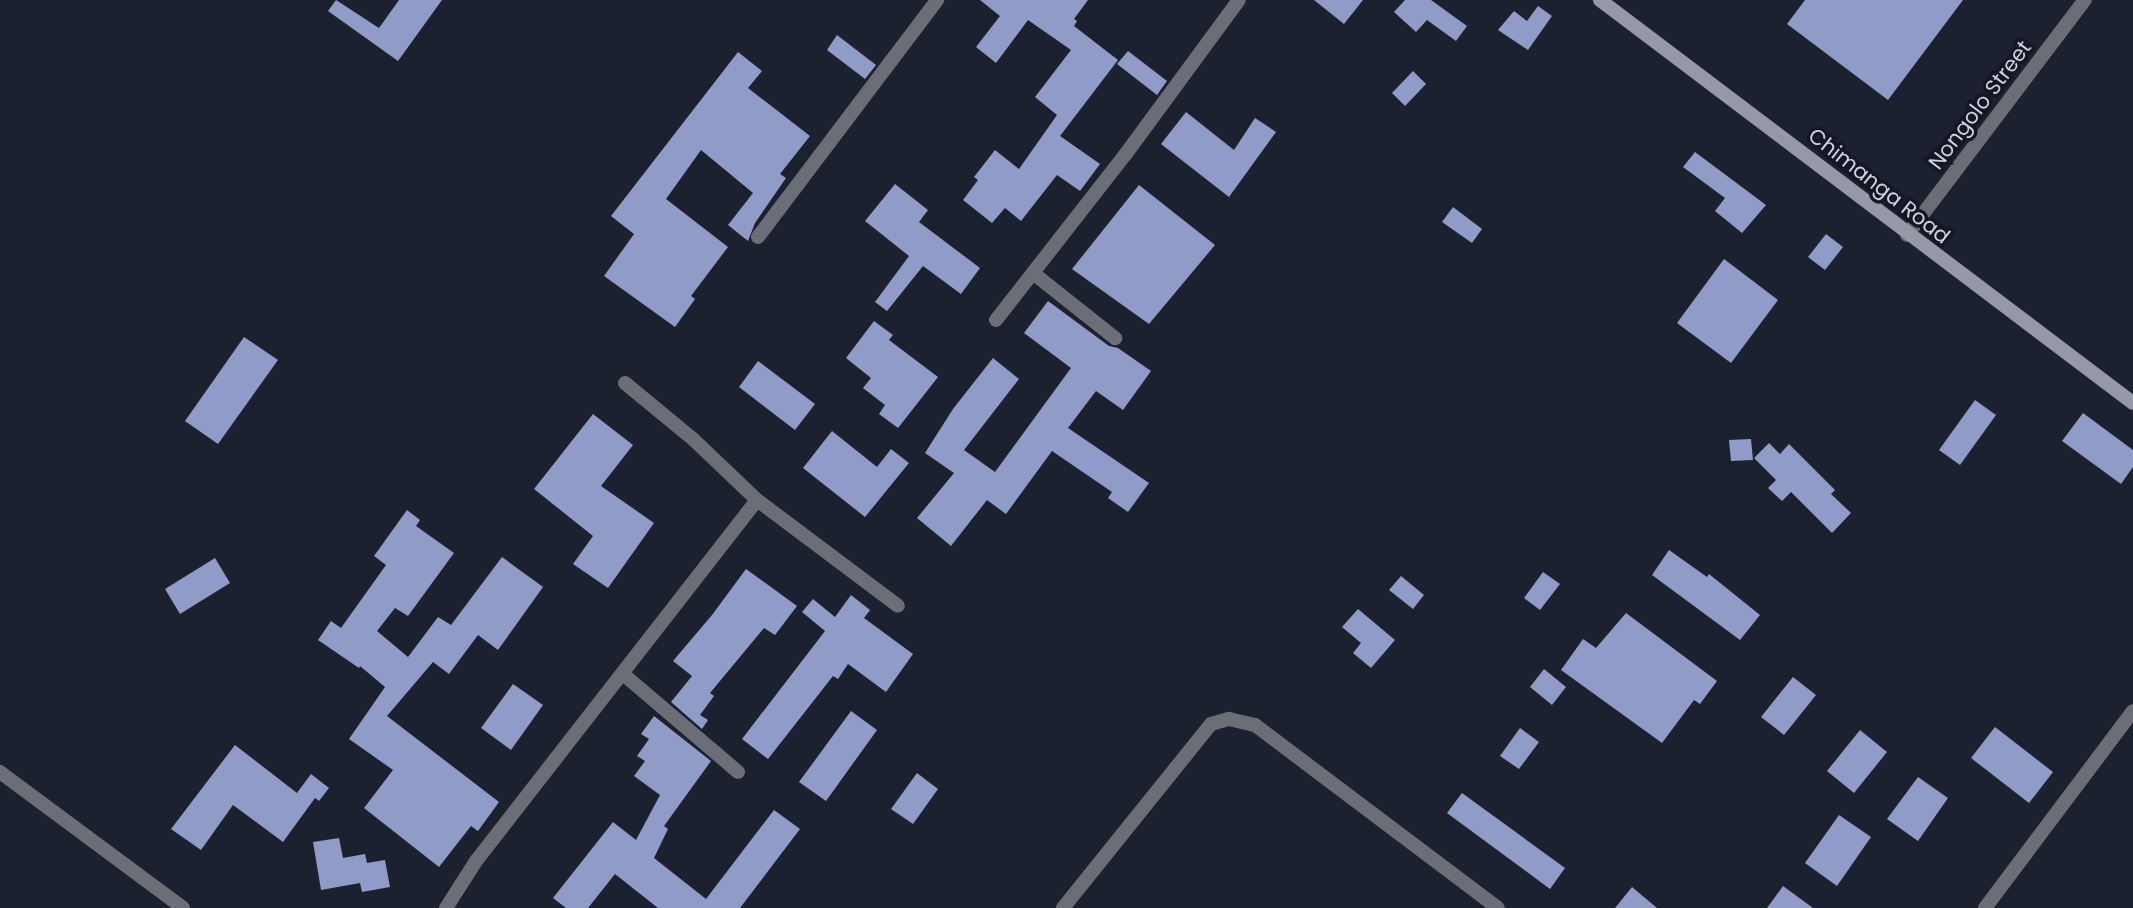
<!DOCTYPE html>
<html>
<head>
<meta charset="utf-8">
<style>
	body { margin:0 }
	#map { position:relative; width:2133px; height:908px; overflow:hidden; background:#1c2130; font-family:Poppins,sans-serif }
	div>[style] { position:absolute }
	.building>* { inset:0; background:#909cc7 }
	.street>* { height:14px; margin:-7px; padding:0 7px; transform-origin:7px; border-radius:7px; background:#6b6e76 }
	.secondary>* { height:14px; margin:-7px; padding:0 7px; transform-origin:7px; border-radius:7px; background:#9599a7 }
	span { translate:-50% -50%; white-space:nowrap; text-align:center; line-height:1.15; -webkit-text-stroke:7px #131726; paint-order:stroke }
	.street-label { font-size:21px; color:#cfd3dd }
</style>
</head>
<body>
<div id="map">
	<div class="building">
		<i style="clip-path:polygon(336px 0,379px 28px,399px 0,442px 0,398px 61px,328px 11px)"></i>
		<i style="clip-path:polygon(980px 0,1088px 0,1074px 19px,1077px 21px,1074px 26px,1118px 60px,1060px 136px,1100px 164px,1080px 191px,1057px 175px,1021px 221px,1005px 208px,992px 223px,963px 200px,978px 180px,974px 177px,995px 150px,1019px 169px,1057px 115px,1035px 97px,1071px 50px,1028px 20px,996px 63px,976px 47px,1000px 16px)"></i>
		<i style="clip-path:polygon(1314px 0,1363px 0,1344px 24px)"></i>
		<i style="clip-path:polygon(1405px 0,1431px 0,1467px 26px,1456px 41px,1427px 20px,1416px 32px,1394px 12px)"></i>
		<i style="clip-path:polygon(1805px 0,1963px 0,1888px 100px,1787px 24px)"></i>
		<i style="clip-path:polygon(1538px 6px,1552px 16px,1528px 50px,1498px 30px,1514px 11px,1527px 21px)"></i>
		<i style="clip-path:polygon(837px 35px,876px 65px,865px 79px,827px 50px)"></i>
		<i style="clip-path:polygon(1128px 51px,1167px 81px,1157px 95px,1117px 64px)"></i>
		<i style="clip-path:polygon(738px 52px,762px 71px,748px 88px,810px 136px,780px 174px,786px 178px,755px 223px,748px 241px,728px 225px,753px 193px,701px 150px,666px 199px,728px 247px,691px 296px,695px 299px,675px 327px,604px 276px,634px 234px,611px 216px)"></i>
		<i style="clip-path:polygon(1413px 71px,1426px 84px,1405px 106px,1392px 93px)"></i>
		<i style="clip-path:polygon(1186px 112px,1234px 150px,1255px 118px,1276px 132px,1229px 197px,1161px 144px)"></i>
		<i style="clip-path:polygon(1695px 152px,1766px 205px,1742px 233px,1715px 211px,1725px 198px,1683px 167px)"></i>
		<i style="clip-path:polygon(895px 184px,928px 210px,919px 222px,980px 268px,961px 294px,923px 266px,887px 311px,875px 302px,909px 256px,865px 221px)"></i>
		<i style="clip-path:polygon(1139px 185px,1215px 245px,1149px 324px,1072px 269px)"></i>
		<i style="clip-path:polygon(1453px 207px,1482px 229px,1472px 243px,1442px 222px)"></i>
		<i style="clip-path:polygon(1826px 234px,1843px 247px,1825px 270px,1808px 257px)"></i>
		<i style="clip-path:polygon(1724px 259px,1778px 300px,1731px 363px,1677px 323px)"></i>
		<i style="clip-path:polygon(1048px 301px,1109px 346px,1118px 348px,1151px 371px,1123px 410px,1096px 391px,1068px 428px,1149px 483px,1128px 512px,1108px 498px,1112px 492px,1052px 451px,1006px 514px,987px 500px,951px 546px,917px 518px,954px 473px,925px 453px,953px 409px,993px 358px,1019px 379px,964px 450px,995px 472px,1071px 368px,1024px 333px)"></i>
		<i style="clip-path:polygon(874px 321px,893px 335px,889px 340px,938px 377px,898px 428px,879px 414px,885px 405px,863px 388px,871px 378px,846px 358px)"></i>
		<i style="clip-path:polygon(244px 337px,278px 360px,218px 444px,185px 421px)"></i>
		<i style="clip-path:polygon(758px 361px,815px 404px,795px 430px,739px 387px)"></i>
		<i style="clip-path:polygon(1975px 400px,1996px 415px,1960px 465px,1939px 450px)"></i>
		<i style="clip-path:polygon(2083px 413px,2133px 450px,2133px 467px,2121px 484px,2062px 441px)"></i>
		<i style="clip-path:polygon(593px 414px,633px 445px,601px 486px,654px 523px,608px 588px,573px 564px,593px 536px,534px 489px)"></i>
		<i style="clip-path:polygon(832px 431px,877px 467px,891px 449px,909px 463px,865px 517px,803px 468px)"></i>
		<i style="clip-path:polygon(1751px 439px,1753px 460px,1731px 461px,1729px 440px)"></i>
		<i style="clip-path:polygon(1769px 443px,1780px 454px,1789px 444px,1835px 490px,1831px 494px,1851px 513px,1832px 533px,1791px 492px,1782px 501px,1768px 488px,1776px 480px,1754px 458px)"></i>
		<i style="clip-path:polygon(407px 510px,420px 520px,416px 526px,454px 553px,408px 616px,395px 608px,377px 631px,408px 657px,438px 617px,451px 625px,502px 557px,543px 587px,498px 650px,478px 635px,449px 674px,433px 662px,387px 716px,499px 802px,478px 831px,471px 826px,439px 867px,364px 808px,393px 770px,349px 739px,385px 687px,360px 666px,359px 668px,318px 640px,331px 621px,341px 628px,386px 565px,374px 556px)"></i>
		<i style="clip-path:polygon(1669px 550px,1707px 577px,1709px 574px,1760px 615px,1740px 640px,1652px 575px)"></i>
		<i style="clip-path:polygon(215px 558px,230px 583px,180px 614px,165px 589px)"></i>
		<i style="clip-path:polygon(746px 569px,797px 606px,775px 635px,764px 628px,710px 693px,714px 696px,700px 715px,708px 720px,702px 729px,671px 702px,692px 676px,673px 661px,712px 615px)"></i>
		<i style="clip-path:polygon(1543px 572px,1560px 584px,1540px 610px,1524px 598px)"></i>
		<i style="clip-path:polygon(1401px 576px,1424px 595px,1413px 609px,1389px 590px)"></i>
		<i style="clip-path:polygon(851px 595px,870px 610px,864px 618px,913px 654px,886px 692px,848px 664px,838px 679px,833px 676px,768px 759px,742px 739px,825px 631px,802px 612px,813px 599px,835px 617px)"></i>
		<i style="clip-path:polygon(1358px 609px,1395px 640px,1371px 668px,1353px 653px,1361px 643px,1342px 627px)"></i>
		<i style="clip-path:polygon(1626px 613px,1717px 681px,1700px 704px,1694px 700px,1662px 743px,1561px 670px,1583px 639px,1596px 648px)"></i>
		<i style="clip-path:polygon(1544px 669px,1566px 687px,1552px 705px,1530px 687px)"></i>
		<i style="clip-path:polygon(1793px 677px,1816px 695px,1784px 735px,1761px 717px)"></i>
		<i style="clip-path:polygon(513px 684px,543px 705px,511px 750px,481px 728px)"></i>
		<i style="clip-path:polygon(851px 711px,877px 730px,826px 801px,799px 782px)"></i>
		<i style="clip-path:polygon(654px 716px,711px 761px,664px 826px,668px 829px,654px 858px,706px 899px,774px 810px,800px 829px,740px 908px,658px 908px,615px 874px,588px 908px,566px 908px,553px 898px,613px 822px,636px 840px,660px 795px,634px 776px,645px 761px,637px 756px,649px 739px,641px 734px)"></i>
		<i style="clip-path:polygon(1995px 727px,2053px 772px,2029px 803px,1971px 758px)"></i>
		<i style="clip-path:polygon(1520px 728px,1539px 742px,1519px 769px,1500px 756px)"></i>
		<i style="clip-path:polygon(1860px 730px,1887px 752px,1854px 793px,1827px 771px)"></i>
		<i style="clip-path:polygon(235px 745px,297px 793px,311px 774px,329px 788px,319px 801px,315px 798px,283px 842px,233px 805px,201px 850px,171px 829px)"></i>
		<i style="clip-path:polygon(917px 773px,938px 789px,913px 824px,891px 809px)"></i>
		<i style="clip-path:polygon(1918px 777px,1948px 798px,1918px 841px,1887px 819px)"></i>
		<i style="clip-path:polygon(1462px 793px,1565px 868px,1550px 889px,1447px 813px)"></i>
		<i style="clip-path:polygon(1839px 815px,1871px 837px,1837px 886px,1805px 863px)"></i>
		<i style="clip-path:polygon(339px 838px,343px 858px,365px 854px,367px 863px,385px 860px,390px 887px,362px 892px,360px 883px,321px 890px,313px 842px)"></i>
		<i style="clip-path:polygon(1783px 886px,1813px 908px,1767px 908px)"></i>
		<i style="clip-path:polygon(1632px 887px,1657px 908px,1615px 908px)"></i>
	</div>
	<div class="street">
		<i style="left:1907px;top:235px;width:295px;rotate:-52.9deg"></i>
		<i style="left:758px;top:237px;width:297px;rotate:-52.9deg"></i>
		<i style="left:1033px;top:273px;width:105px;rotate:38.4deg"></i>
		<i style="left:996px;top:320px;width:209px;rotate:-52deg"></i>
		<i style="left:1125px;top:155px;width:192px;rotate:-53.7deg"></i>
		<i style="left:625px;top:383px;width:89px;rotate:39.6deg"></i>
		<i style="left:694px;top:440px;width:87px;rotate:43.6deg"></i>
		<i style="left:757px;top:500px;width:176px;rotate:36.9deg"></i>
		<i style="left:623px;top:674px;width:151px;rotate:40.4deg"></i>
		<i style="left:0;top:772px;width:228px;rotate:36.6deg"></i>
		<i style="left:446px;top:908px;width:56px;rotate:-57.4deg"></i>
		<i style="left:476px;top:861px;width:457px;rotate:-52.1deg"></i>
		<i style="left:1063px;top:908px;width:236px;rotate:-51.2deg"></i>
		<i style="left:1211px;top:724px;width:19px;rotate:-16deg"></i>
		<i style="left:1229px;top:719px;width:27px;rotate:13deg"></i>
		<i style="left:1255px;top:725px;width:304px;rotate:37deg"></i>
		<i style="left:1985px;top:908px;width:246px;rotate:-53.1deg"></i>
	</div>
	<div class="secondary">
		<i style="left:1600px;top:0;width:668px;rotate:37.09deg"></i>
	</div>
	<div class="street-label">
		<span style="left:1980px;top:105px;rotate:-53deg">Nongolo Street</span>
		<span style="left:1879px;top:186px;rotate:38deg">Chimanga Road</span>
	</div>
</div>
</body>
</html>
